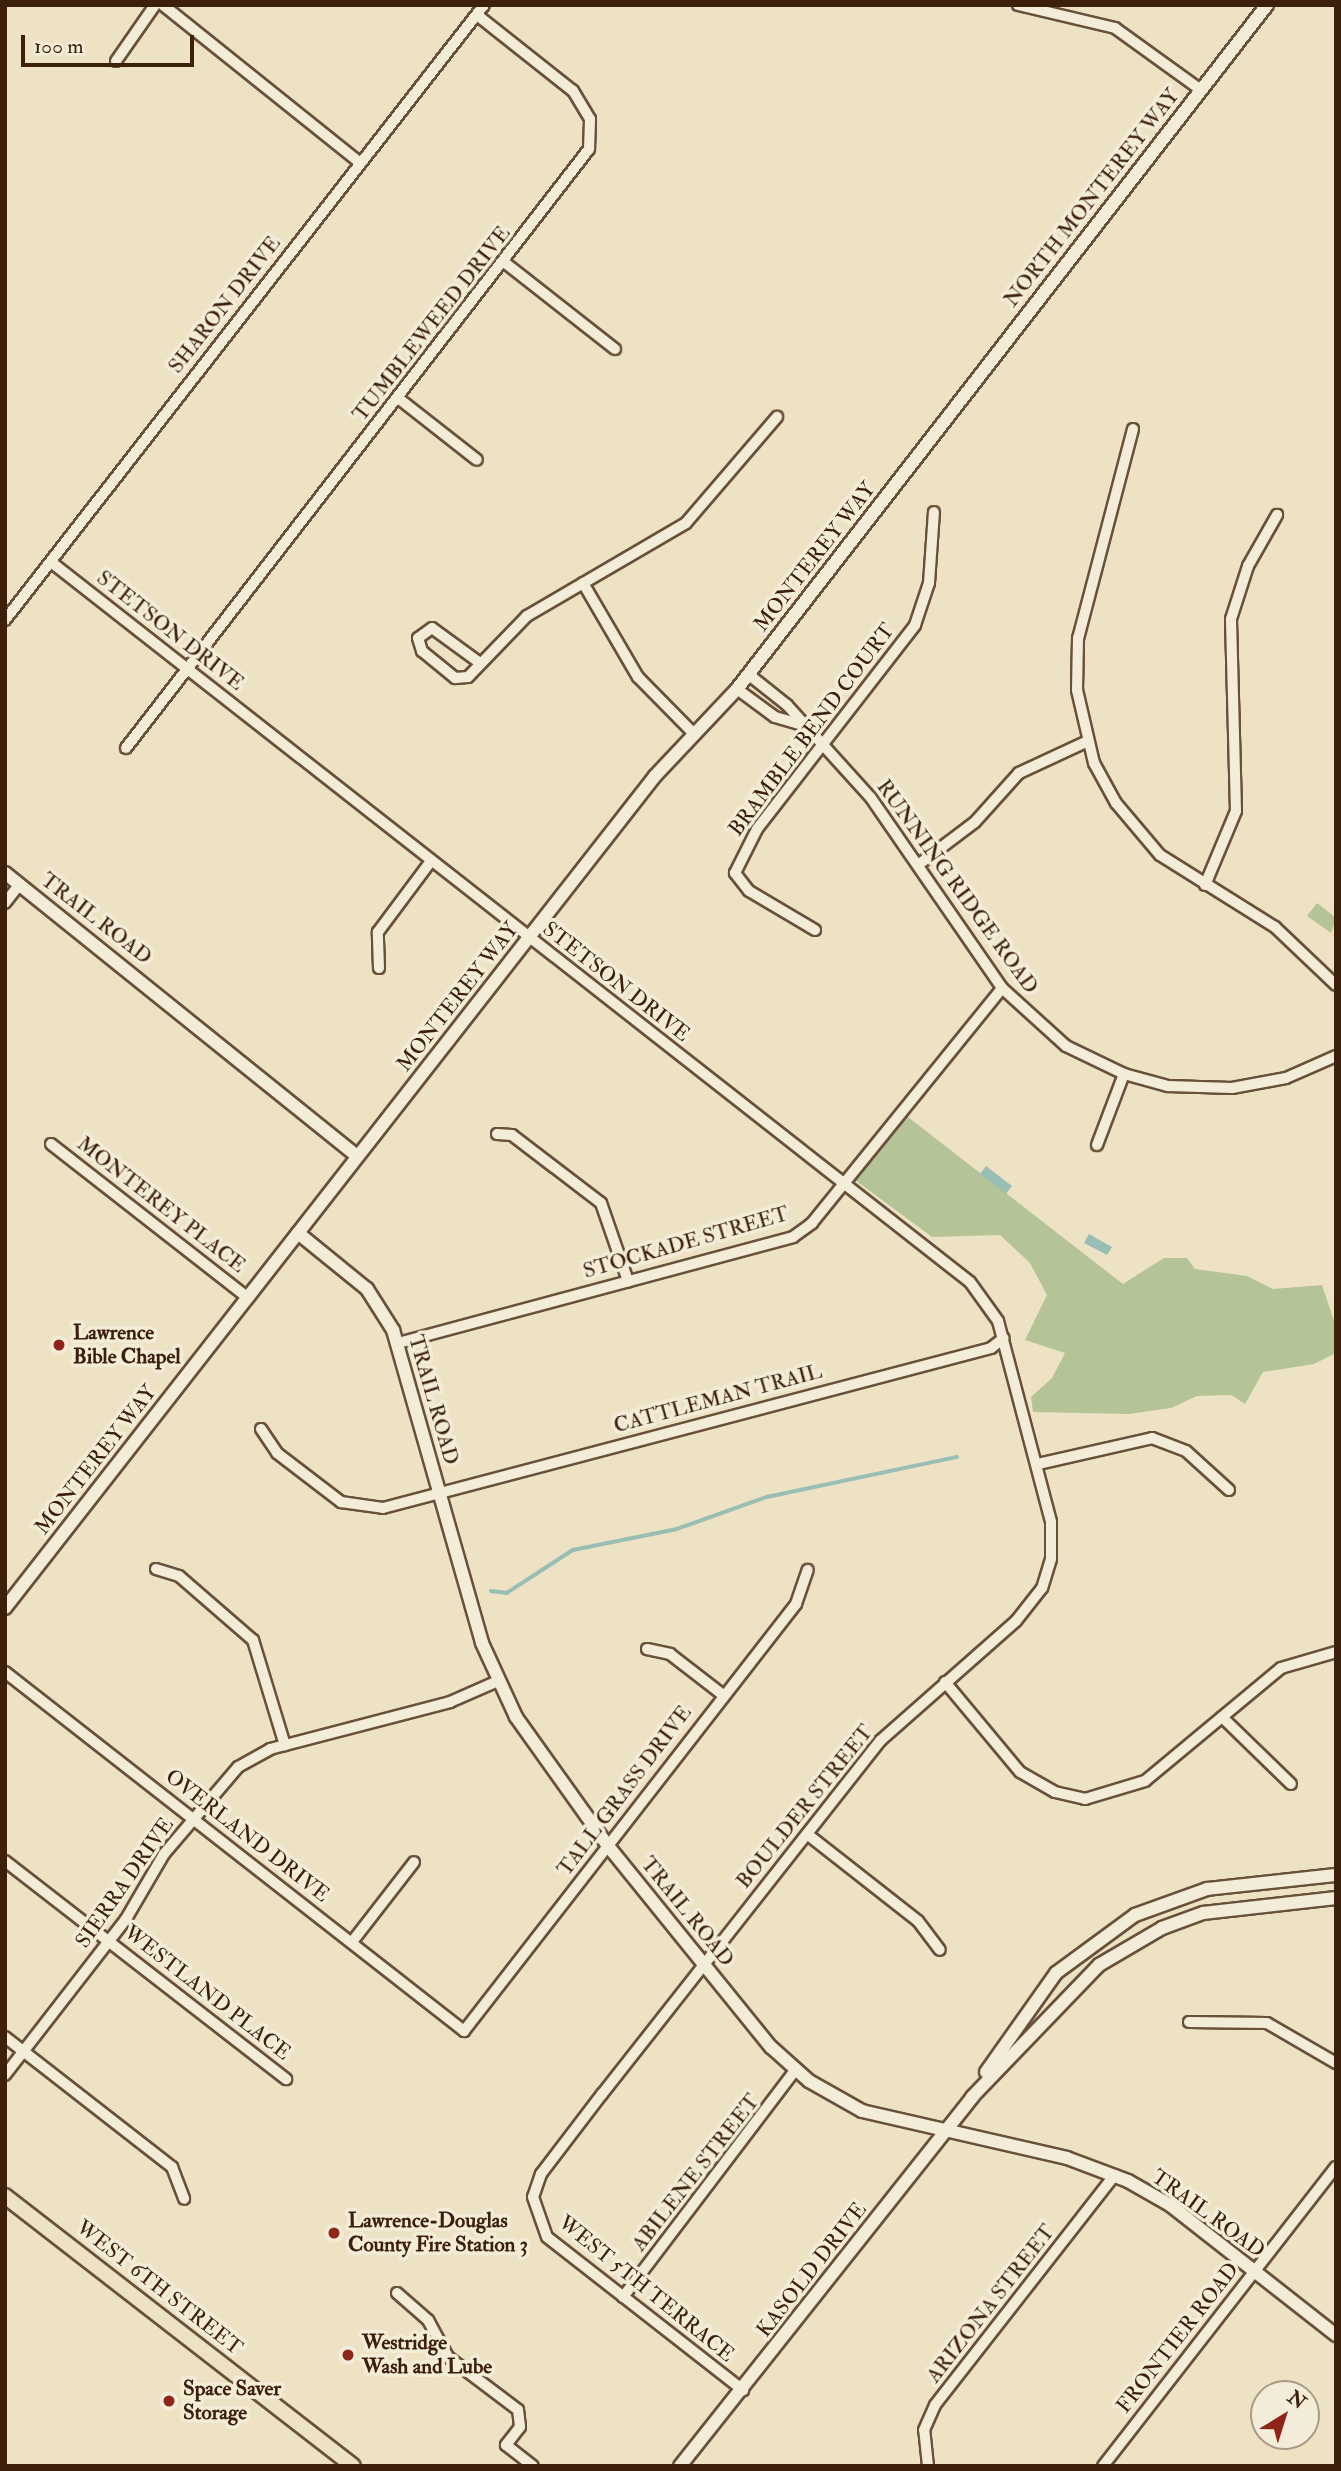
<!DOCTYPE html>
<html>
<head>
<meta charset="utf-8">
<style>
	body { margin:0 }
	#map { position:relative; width:1341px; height:2471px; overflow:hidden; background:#ede2c4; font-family:"IM FELL Double Pica",serif }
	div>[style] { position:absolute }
	.green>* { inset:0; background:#b5c497 }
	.water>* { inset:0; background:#99beb4 }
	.stream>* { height:3.5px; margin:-1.75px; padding:0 1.75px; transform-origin:1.75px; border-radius:1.75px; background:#99beb4 }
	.roads { filter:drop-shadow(2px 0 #695039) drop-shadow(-2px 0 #695039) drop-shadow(0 2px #695039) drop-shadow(0 -2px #695039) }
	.street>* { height:10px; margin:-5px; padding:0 5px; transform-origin:5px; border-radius:5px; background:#f3ecd9 }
	.secondary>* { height:12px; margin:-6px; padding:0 6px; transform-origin:6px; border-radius:6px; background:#f3ecd9 }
	.primary>* { height:14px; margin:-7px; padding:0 7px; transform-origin:7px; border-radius:7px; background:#ede2c4 }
	.dots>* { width:19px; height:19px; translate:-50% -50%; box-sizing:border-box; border:4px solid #f3ecd9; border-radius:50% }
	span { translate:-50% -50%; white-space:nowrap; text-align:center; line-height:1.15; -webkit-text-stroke:7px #f3ecd9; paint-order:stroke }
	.street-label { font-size:21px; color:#3d200b }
	.poi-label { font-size:21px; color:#3d200b; font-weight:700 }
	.left { translate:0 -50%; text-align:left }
	.frame { position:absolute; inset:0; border:7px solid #3d200b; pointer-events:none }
	.north { position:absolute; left:1250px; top:2380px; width:70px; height:70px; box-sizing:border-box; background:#f3ecd9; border:2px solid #aa9a87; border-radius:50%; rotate:38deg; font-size:19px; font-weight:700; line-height:28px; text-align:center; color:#3d200b }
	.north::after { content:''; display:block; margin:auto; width:24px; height:32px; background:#8f2418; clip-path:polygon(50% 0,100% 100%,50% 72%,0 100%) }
	.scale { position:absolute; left:21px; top:35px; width:173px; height:32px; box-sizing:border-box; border:4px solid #3d200b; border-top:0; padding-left:9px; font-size:21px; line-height:24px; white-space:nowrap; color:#3d200b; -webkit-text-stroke:5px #f3ecd9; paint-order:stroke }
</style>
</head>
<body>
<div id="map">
	<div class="green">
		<i style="clip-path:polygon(1317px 903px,1336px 918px,1331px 933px,1307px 916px)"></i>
		<i style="clip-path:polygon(904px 1114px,1123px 1284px,1164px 1258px,1187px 1258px,1195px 1269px,1247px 1276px,1273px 1289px,1322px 1285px,1336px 1327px,1336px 1353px,1314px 1364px,1263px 1372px,1245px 1404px,1231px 1395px,1197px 1396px,1171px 1408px,1129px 1414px,1033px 1412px,1031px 1397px,1052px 1378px,1065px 1353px,1025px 1340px,1047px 1295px,1030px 1263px,1000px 1235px,932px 1237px,855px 1180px)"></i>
	</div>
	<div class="water">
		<i style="clip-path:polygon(986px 1166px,1012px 1186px,1006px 1194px,980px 1174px)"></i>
		<i style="clip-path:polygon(1089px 1234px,1112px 1247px,1107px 1255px,1084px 1243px)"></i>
	</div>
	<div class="stream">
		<i style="left:491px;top:1591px;width:16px;rotate:7deg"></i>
		<i style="left:507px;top:1593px;width:79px;rotate:-33.1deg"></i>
		<i style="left:573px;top:1550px;width:106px;rotate:-11.4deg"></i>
		<i style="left:677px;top:1529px;width:96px;rotate:-19.6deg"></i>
		<i style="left:767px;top:1497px;width:194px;rotate:-11.9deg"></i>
	</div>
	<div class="roads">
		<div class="street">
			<i style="left:163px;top:5px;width:253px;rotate:38.7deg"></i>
			<i style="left:1018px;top:5px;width:100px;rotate:13.3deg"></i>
			<i style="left:1115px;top:28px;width:106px;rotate:35.8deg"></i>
			<i style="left:116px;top:61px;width:68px;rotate:-55.1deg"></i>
			<i style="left:504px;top:262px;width:141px;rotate:38.1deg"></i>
			<i style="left:398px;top:398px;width:100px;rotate:38.1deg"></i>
			<i style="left:1133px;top:429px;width:216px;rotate:104.7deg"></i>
			<i style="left:1078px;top:638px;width:52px;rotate:91.1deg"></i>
			<i style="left:1077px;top:690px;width:75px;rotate:76.9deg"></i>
			<i style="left:1094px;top:763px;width:46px;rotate:61.2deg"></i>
			<i style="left:1116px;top:803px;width:68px;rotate:49.8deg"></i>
			<i style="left:1160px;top:855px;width:136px;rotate:32.1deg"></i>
			<i style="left:1275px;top:927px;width:84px;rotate:43.6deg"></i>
			<i style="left:51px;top:562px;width:1167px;rotate:38.08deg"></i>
			<i style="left:970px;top:1282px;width:48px;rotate:54.3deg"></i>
			<i style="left:998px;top:1321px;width:208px;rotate:75.2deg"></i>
			<i style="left:1051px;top:1522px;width:37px;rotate:90deg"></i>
			<i style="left:1051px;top:1559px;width:30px;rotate:107deg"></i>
			<i style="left:1042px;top:1588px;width:42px;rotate:128.2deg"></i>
			<i style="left:1016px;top:1621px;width:181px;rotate:138.6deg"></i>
			<i style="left:880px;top:1741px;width:449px;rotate:128.2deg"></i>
			<i style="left:602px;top:2094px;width:101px;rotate:127.3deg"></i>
			<i style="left:541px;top:2174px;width:24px;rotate:109deg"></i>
			<i style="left:533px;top:2197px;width:42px;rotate:70.7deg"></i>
			<i style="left:547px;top:2237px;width:249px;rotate:38deg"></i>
			<i style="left:583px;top:583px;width:109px;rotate:59.7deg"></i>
			<i style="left:638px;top:677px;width:80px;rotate:45.5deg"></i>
			<i style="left:5px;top:620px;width:780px;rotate:-52.09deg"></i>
			<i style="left:480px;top:663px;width:59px;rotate:-143.9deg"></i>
			<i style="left:432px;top:628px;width:17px;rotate:144deg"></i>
			<i style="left:418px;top:638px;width:14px;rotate:73deg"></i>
			<i style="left:422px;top:651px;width:43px;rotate:39.3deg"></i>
			<i style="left:455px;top:678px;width:13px;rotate:-4deg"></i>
			<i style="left:468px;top:677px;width:85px;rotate:-46deg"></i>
			<i style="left:527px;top:616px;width:184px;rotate:-30.3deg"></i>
			<i style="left:686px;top:523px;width:140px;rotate:-49.4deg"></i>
			<i style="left:748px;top:674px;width:50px;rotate:38.5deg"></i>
			<i style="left:787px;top:705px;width:125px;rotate:47.9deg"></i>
			<i style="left:871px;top:798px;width:231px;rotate:55.4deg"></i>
			<i style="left:1002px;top:988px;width:86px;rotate:42.2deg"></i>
			<i style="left:1066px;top:1046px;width:64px;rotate:25.8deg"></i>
			<i style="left:1124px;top:1074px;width:46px;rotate:15.3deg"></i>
			<i style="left:1168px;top:1086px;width:64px;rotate:1.8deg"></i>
			<i style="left:1232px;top:1088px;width:55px;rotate:-10.5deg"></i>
			<i style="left:1286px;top:1078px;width:55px;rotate:-23.7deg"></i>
			<i style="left:737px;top:689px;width:47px;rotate:36.4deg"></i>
			<i style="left:775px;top:717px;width:25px;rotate:16deg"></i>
			<i style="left:126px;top:748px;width:757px;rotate:-52.3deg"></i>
			<i style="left:589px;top:149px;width:30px;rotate:-88deg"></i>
			<i style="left:590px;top:119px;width:33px;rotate:-121deg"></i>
			<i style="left:573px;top:91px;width:122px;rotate:-141.6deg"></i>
			<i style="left:918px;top:865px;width:71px;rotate:-37deg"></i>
			<i style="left:975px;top:822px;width:66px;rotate:-48.1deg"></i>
			<i style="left:1019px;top:773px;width:76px;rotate:-24.9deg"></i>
			<i style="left:1205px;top:885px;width:80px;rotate:-67.3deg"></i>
			<i style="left:1236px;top:811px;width:192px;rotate:-91.5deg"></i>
			<i style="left:1231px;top:619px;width:56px;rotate:-72.2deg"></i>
			<i style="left:1248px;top:566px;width:59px;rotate:-60.4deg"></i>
			<i style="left:5px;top:903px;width:23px;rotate:-52deg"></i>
			<i style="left:815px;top:930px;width:77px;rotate:-149.4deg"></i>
			<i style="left:749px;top:891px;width:23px;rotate:-128deg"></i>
			<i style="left:735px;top:873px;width:49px;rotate:-63.4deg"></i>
			<i style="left:757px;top:829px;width:258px;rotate:-52.2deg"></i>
			<i style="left:915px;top:625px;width:44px;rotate:-71.6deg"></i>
			<i style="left:929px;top:583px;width:71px;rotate:-86deg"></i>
			<i style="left:379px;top:968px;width:36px;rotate:-92deg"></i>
			<i style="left:378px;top:932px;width:89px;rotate:-53.3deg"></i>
			<i style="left:497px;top:1134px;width:15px;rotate:4deg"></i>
			<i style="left:512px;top:1135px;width:112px;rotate:37.4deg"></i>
			<i style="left:601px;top:1203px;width:83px;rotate:70.9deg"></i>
			<i style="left:51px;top:1144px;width:249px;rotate:38deg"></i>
			<i style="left:1097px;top:1145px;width:76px;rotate:-69.2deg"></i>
			<i style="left:398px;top:1343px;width:409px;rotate:-15deg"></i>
			<i style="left:793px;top:1237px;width:24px;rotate:-36deg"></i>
			<i style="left:812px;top:1223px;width:302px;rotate:-51deg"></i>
			<i style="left:261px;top:1429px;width:29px;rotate:56deg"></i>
			<i style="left:277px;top:1453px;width:81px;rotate:37.4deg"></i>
			<i style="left:341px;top:1502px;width:42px;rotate:8.1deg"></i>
			<i style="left:383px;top:1508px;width:629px;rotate:-14.74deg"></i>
			<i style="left:991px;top:1348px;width:16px;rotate:-38deg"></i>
			<i style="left:1038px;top:1464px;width:117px;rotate:-12.8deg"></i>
			<i style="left:1152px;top:1438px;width:36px;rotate:21deg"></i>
			<i style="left:1186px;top:1451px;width:58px;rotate:42.2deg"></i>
			<i style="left:156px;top:1569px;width:24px;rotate:17deg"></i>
			<i style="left:179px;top:1576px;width:98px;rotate:40.9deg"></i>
			<i style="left:253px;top:1640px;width:110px;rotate:73.1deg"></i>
			<i style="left:647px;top:1649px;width:24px;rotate:12deg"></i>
			<i style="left:670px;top:1654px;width:67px;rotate:37.7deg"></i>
			<i style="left:5px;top:1672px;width:583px;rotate:38.03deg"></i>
			<i style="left:464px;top:2031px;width:541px;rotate:-52.13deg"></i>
			<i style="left:796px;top:1604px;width:36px;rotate:-71deg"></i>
			<i style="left:945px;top:1682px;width:117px;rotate:50.2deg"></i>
			<i style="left:1020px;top:1772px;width:40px;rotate:29.7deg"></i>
			<i style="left:1055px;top:1792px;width:31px;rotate:13deg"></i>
			<i style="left:1085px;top:1799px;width:63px;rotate:-16.7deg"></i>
			<i style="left:1145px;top:1781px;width:177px;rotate:-39.7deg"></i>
			<i style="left:1281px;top:1668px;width:57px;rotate:-16.2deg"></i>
			<i style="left:1222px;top:1717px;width:96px;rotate:44.2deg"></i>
			<i style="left:807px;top:1834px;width:141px;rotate:38.1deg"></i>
			<i style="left:918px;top:1921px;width:36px;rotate:53deg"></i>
			<i style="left:5px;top:1861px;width:356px;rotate:37.8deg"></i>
			<i style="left:352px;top:1942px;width:101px;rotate:-52.2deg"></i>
			<i style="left:1189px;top:2022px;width:78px;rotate:0.7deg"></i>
			<i style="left:1267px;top:2023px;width:80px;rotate:30.1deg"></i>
			<i style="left:5px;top:2037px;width:212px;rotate:37.9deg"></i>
			<i style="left:172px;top:2167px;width:34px;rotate:69deg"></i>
			<i style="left:5px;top:2075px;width:197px;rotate:-52.2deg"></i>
			<i style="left:126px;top:1919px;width:75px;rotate:-59.7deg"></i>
			<i style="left:164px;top:1854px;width:114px;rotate:-49.6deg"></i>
			<i style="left:238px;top:1767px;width:37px;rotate:-29deg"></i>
			<i style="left:270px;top:1749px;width:186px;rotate:-14.6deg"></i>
			<i style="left:450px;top:1702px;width:52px;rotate:-23.6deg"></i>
			<i style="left:397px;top:2293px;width:41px;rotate:41.1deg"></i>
			<i style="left:428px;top:2320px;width:42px;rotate:61.6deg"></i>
			<i style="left:448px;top:2357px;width:88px;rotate:37.1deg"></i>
			<i style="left:518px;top:2410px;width:17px;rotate:83deg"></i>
			<i style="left:520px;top:2427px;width:23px;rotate:128deg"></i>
			<i style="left:506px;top:2445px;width:34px;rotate:38deg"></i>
			<i style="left:623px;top:2297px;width:285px;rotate:-52.8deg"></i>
			<i style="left:928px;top:2466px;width:36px;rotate:-96deg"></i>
			<i style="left:924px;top:2430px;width:27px;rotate:-66deg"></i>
			<i style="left:935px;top:2405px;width:292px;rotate:-52deg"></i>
			<i style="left:1103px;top:2466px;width:379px;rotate:-52.1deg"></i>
		</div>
		<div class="secondary">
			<i style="left:5px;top:873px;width:452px;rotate:38.8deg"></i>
			<i style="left:298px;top:1233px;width:89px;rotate:39.1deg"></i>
			<i style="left:367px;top:1289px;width:49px;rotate:57.6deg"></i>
			<i style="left:393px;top:1330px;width:325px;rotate:74.1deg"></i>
			<i style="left:482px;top:1643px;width:81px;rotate:65.3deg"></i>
			<i style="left:516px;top:1717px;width:158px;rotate:54.5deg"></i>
			<i style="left:608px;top:1846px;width:259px;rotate:51deg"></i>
			<i style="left:771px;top:2047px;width:51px;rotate:41.8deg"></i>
			<i style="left:809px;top:2081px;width:61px;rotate:29.5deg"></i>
			<i style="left:862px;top:2111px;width:210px;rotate:12.9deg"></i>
			<i style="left:1067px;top:2158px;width:65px;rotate:20.7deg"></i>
			<i style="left:1128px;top:2181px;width:48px;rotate:29.7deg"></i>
			<i style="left:1170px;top:2205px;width:211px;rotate:38.1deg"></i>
			<i style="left:5px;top:1608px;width:1056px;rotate:-52deg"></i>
			<i style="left:655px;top:776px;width:120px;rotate:-46.7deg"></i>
			<i style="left:737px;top:689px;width:865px;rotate:-52.23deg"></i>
			<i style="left:986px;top:2072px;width:121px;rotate:-54.7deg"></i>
			<i style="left:1056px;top:1973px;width:98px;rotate:-36.3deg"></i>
			<i style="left:1135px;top:1915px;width:77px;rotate:-19.9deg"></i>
			<i style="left:1207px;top:1889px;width:130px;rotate:-6.2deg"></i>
			<i style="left:680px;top:2466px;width:471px;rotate:-51.6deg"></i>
			<i style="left:972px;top:2097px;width:183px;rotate:-46.1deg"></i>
			<i style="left:1099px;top:1965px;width:73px;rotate:-30.4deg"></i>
			<i style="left:1162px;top:1928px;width:44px;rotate:-20.1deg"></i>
			<i style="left:1203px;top:1913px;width:134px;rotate:-6.4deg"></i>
		</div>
		<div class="primary">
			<i style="left:5px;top:2196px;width:440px;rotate:37.8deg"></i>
		</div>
	</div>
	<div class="dots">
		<i style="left:59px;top:1345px;background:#8f2418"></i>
		<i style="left:334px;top:2233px;background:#8f2418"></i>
		<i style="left:348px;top:2355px;background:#8f2418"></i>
		<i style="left:169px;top:2401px;background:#8f2418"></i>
	</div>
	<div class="street-label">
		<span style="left:1092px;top:198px;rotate:-52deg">NORTH MONTEREY WAY</span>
		<span style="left:225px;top:305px;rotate:-52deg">SHARON DRIVE</span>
		<span style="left:432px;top:324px;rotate:-52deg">TUMBLEWEED DRIVE</span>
		<span style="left:815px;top:557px;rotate:-52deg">MONTEREY WAY</span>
		<span style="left:170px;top:631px;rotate:38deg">STETSON DRIVE</span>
		<span style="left:812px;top:730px;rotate:-53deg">BRAMBLE BEND COURT</span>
		<span style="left:957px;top:887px;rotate:54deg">RUNNING RIDGE ROAD</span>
		<span style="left:96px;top:919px;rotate:38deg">TRAIL ROAD</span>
		<span style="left:616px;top:982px;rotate:38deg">STETSON DRIVE</span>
		<span style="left:458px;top:997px;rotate:-52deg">MONTEREY WAY</span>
		<span style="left:161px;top:1205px;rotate:38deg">MONTEREY PLACE</span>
		<span style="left:686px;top:1243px;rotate:-16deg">STOCKADE STREET</span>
		<span style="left:718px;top:1399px;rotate:-15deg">CATTLEMAN TRAIL</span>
		<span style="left:433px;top:1400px;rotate:74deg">TRAIL ROAD</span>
		<span style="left:96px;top:1460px;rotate:-52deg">MONTEREY WAY</span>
		<span style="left:625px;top:1791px;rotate:-53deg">TALL GRASS DRIVE</span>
		<span style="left:805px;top:1807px;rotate:-51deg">BOULDER STREET</span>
		<span style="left:247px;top:1836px;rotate:38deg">OVERLAND DRIVE</span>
		<span style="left:125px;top:1883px;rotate:-55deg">SIERRA DRIVE</span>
		<span style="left:687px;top:1912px;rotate:51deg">TRAIL ROAD</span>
		<span style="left:207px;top:1993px;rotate:38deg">WESTLAND PLACE</span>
		<span style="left:696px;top:2173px;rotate:-52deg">ABILENE STREET</span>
		<span style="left:1208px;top:2214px;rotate:36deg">TRAIL ROAD</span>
		<span style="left:812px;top:2270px;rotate:-52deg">KASOLD DRIVE</span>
		<span style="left:159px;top:2288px;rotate:38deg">WEST 6TH STREET</span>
		<span style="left:646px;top:2289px;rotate:39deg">WEST 5TH TERRACE</span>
		<span style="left:991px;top:2304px;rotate:-52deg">ARIZONA STREET</span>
		<span style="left:1178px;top:2338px;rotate:-52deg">FRONTIER ROAD</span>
	</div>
	<div class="poi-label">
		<span class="left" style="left:73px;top:1345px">Lawrence<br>Bible Chapel</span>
		<span class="left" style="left:348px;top:2233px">Lawrence-Douglas<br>County Fire Station 3</span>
		<span class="left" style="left:362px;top:2355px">Westridge<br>Wash and Lube</span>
		<span class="left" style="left:183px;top:2401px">Space Saver<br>Storage</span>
	</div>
	<div class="frame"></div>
	<div class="north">N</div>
	<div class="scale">100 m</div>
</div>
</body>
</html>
